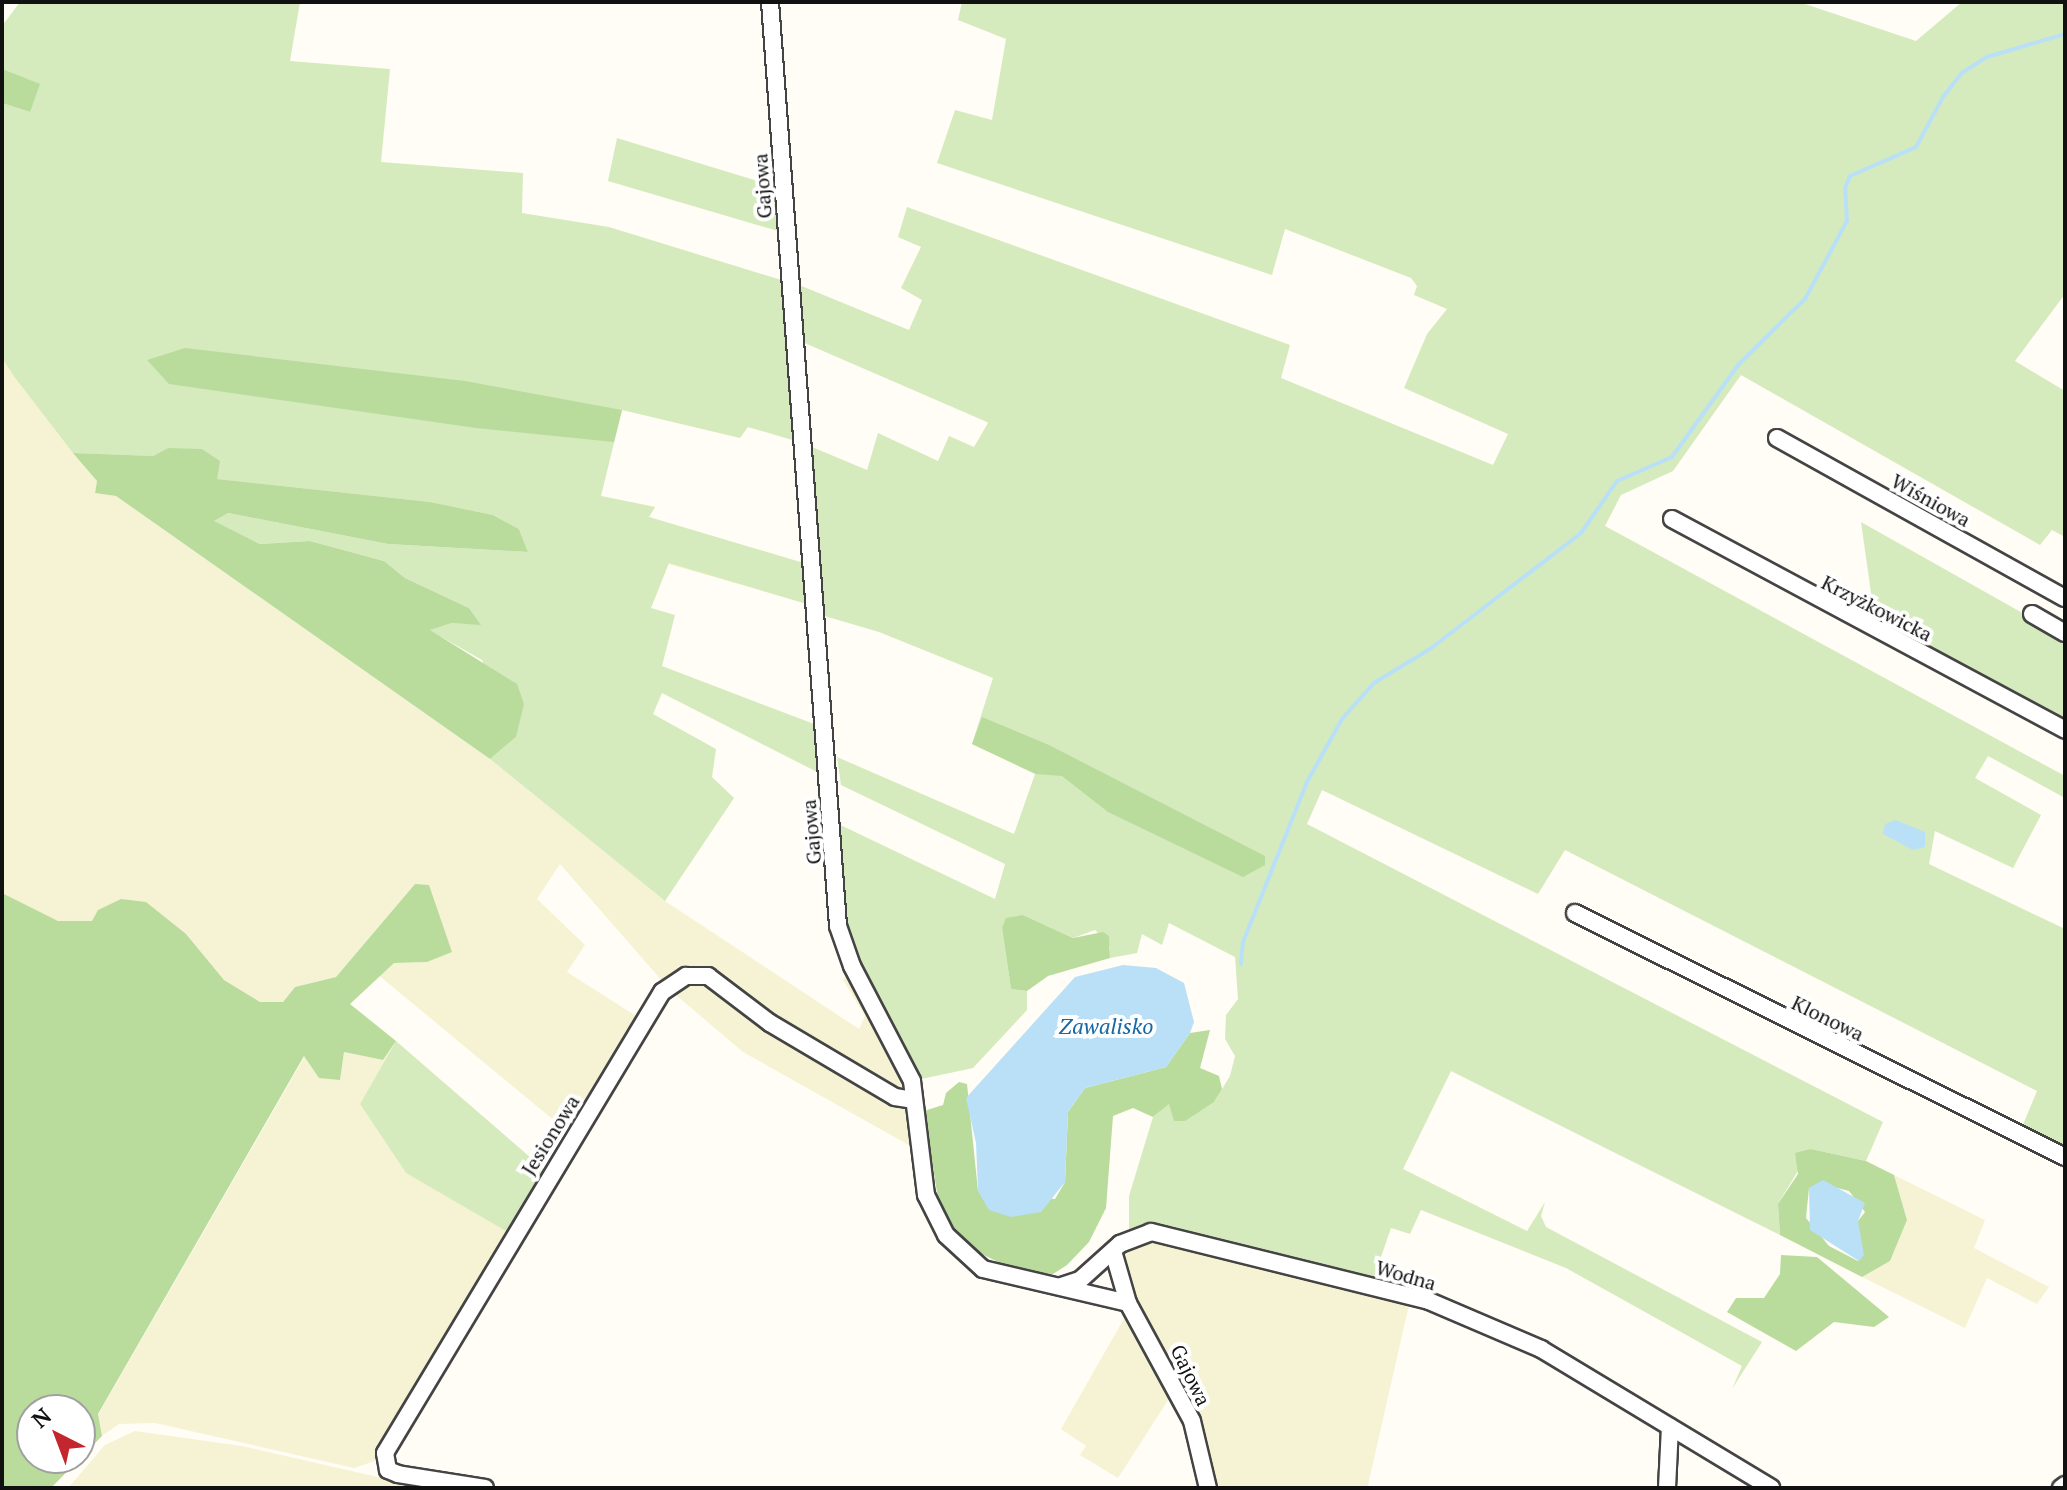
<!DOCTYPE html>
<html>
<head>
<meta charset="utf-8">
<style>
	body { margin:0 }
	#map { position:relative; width:2067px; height:1490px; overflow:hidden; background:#fffdf5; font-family:"PT Serif",serif }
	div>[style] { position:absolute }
	.farmland>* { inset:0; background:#f6f3d4 }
	.green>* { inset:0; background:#d5ebbd }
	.forest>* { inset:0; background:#b9dc9c }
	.water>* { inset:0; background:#b9e0f7 }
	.stream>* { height:4px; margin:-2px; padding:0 2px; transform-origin:2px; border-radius:2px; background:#b9e0f7 }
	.roads { filter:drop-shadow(2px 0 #444) drop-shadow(-2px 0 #444) drop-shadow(0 2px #444) drop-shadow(0 -2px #444) }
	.minor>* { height:16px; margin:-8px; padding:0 8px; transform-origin:8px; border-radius:8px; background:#fff }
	span { translate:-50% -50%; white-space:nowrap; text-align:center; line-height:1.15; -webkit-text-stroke:8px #fff; paint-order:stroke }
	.street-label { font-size:20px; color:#111 }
	.water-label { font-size:22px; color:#1768a6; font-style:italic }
	.frame { position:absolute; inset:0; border:4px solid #111; pointer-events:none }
	.north { position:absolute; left:16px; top:1394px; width:80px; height:80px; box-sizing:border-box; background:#fff; border:2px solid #a0a0a0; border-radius:50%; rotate:318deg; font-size:22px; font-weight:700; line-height:32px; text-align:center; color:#111 }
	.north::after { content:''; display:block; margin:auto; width:28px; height:36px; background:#c4262e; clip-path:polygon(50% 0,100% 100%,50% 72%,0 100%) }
</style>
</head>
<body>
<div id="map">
	<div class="farmland">
		<i style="clip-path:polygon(2px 358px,13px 375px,655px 507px,649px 517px,803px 563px,803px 602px,493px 515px,97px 482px,95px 493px,116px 496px,490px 759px,665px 901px,859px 1029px,865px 1016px,843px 980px,852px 966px,912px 1081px,914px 1148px,743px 1052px,670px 990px,560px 864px,537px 899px,585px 945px,567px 972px,636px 1016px,568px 1132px,377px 974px,394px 963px,427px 962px,415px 884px,336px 977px,295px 987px,283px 1002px,260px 1002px,224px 980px,186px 934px,58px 921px,2px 893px)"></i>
		<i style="clip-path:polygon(396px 1041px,360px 1104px,406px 1173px,512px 1230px,375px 1461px,354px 1468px,155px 1423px,119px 1424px,102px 1436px,98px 1415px,305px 1056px,340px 1079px,344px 1052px,383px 1060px)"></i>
		<i style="clip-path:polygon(1894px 1175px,1985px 1220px,1974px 1248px,2049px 1287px,2037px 1304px,1987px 1278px,1965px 1328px,1862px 1277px,1890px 1261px,1907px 1220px)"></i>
		<i style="clip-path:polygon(1159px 1241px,1411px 1296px,1368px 1485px,1373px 1488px,1216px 1488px,1194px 1409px,1129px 1289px,1123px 1257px,1135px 1243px)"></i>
		<i style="clip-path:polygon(1126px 1315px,1174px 1391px,1118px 1478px,1080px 1455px,1086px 1446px,1061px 1429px)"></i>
		<i style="clip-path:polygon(135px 1431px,242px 1446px,426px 1488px,68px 1488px,105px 1445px)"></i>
	</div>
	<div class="green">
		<i style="clip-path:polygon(evenodd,20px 2px,300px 2px,290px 61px,390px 69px,381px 162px,523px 173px,522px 213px,609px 227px,804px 287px,909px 330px,922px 300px,901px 288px,921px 247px,898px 237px,907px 207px,1290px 345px,1281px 378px,1493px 465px,1508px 434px,1404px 388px,1427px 334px,1447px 309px,1414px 295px,1417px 286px,1411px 278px,1285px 229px,1272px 275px,937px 163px,955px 110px,992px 120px,1006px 39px,958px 20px,962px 2px,1799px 2px,1916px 41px,1962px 2px,2065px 2px,2065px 294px,2015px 361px,2065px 391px,2065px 537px,2052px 530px,2040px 545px,1741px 375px,1673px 471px,1621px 495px,1605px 526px,2065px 776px,2065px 798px,1988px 756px,1975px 778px,2041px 815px,2013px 868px,1935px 831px,1929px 864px,2065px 929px,2065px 1158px,2019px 1134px,2037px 1091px,1565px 850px,1538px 894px,1322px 790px,1307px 824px,1883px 1122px,1866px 1161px,1811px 1149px,1778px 1204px,1780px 1235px,1451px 1071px,1403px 1169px,1527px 1231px,1545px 1202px,1541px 1216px,1546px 1227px,1762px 1342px,1732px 1389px,1742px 1366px,1566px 1268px,1421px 1210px,1410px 1234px,1391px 1228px,1371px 1286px,1172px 1226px,1129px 1230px,1129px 1196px,1153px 1117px,1170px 1103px,1214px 1102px,1230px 1076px,1235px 1056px,1225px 1039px,1226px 1015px,1238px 999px,1235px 957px,1169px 923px,1162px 945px,1142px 934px,1137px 953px,1110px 958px,1110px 946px,1095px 930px,1073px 938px,1023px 915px,1002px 928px,1011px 989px,1027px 991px,1027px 1010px,973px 1068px,912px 1081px,838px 926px,830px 820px,995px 899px,1005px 864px,841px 785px,837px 757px,1014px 834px,1035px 774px,972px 744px,993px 678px,879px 632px,811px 612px,810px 605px,669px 563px,651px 608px,675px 615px,662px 666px,822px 727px,827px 777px,662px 693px,653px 714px,716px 749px,712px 777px,734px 798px,665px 901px,490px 759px,516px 737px,482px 660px,429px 630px,452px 623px,480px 624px,469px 608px,405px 578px,384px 561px,310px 541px,260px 544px,213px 521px,228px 513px,388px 544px,528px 552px,519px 529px,493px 515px,430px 502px,217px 479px,168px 448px,153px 456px,73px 453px,13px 375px,2px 358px,2px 103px,30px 112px,2px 70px,2px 26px,20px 2px,793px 338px,987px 422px,988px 423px,974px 447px,949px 436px,938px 461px,878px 433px,867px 470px,800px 442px,793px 338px,20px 2px,622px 410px,740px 438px,748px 427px,799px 442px,807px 564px,649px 517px,655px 507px,601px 496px,622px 410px)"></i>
		<i style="clip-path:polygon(617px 138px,774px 186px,778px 231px,608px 181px)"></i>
		<i style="clip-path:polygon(1861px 522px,2065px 637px,2065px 730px,1889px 636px,1872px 600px)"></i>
		<i style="clip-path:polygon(396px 1041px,546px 1171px,506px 1231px,406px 1173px,360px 1104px)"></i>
	</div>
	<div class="forest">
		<i style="clip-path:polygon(2px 69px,40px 84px,30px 112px,2px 103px)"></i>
		<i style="clip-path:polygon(185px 348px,465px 381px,622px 410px,614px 442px,476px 428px,169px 384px,147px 360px)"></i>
		<i style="clip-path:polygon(168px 448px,202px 449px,220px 461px,217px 479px,430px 502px,493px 515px,519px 529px,528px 552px,388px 544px,228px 513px,214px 521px,260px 544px,310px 541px,384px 561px,405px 578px,469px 608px,481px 625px,452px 623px,430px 630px,517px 684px,524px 704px,516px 737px,490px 759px,116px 496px,95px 493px,97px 481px,73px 453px,153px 456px)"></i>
		<i style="clip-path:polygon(982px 717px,1049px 745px,1265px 856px,1265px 865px,1243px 877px,1108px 812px,1062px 776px,1036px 774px,972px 744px)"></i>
		<i style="clip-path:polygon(evenodd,415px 884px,429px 885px,452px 952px,427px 962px,394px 963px,350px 1004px,396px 1041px,383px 1060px,344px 1052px,340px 1080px,319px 1078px,304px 1056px,98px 1414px,102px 1436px,51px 1488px,2px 1488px,2px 893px,58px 921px,92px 921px,98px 910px,121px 899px,146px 902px,186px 934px,224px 980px,260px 1002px,283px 1002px,295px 987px,336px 977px,415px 884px,80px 1410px,80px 1458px,32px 1458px,32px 1410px,80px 1410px)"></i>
		<i style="clip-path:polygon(1023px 915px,1073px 938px,1103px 932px,1109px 936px,1110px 958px,1048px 976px,1027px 991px,1011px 989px,1002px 928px,1006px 918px)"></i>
		<i style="clip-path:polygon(1210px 1030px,1200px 1068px,1219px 1076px,1222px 1089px,1214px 1102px,1185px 1121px,1174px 1121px,1169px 1104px,1153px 1117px,1133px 1108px,1113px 1116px,1106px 1208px,1089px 1242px,1067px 1265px,1053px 1274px,1035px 1273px,1008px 1267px,964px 1245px,940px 1211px,924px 1111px,943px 1105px,946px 1093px,959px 1082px,967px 1084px,978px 1191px,1055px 1199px,1065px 1182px,1068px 1112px,1085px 1088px,1166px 1067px,1190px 1033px)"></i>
		<i style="clip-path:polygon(evenodd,1811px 1149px,1866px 1161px,1894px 1175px,1907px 1220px,1890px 1261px,1862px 1277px,1780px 1235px,1778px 1204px,1798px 1174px,1795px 1153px,1811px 1149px,1830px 1186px,1849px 1191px,1865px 1212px,1858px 1221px,1858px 1261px,1829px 1246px,1806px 1218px,1809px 1188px,1830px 1186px)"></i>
		<i style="clip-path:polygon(1781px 1255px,1817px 1257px,1889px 1317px,1874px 1327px,1834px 1322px,1796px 1351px,1727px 1312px,1736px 1298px,1764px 1298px,1780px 1274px)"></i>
	</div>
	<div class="water">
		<i style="clip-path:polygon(1896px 820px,1925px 832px,1925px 847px,1913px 850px,1883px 834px,1885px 824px)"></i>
		<i style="clip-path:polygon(1123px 965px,1156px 968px,1184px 983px,1194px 1022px,1190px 1033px,1166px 1067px,1085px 1088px,1068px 1112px,1065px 1182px,1041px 1212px,1011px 1217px,989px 1210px,978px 1191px,976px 1143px,966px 1098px,1075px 977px)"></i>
		<i style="clip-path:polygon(1823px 1180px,1865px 1203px,1858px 1221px,1864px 1255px,1859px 1261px,1810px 1230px,1809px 1188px)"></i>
	</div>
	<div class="stream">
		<i style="left:1241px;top:964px;width:22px;rotate:-85deg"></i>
		<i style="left:1243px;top:942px;width:172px;rotate:-68.2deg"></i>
		<i style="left:1307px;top:782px;width:72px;rotate:-60.9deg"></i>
		<i style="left:1342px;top:719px;width:48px;rotate:-48.4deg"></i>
		<i style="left:1374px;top:683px;width:66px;rotate:-31.3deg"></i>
		<i style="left:1430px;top:649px;width:190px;rotate:-37.5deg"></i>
		<i style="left:1581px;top:533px;width:63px;rotate:-55.3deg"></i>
		<i style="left:1617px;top:481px;width:60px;rotate:-23.6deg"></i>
		<i style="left:1672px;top:457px;width:113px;rotate:-54.3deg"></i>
		<i style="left:1738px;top:365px;width:94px;rotate:-44.6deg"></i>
		<i style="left:1805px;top:299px;width:89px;rotate:-61.7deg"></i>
		<i style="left:1847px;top:221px;width:33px;rotate:-93deg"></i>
		<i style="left:1845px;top:188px;width:13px;rotate:-67deg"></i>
		<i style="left:1850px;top:176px;width:72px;rotate:-23.7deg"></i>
		<i style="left:1916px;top:147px;width:57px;rotate:-61.6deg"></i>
		<i style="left:1943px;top:97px;width:31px;rotate:-52deg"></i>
		<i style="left:1962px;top:73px;width:30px;rotate:-33deg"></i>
		<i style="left:1987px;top:57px;width:81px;rotate:-16.4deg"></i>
	</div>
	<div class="roads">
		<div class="minor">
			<i style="left:770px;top:2px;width:926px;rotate:85.79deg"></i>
			<i style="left:838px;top:926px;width:42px;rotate:70.7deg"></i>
			<i style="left:852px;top:966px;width:130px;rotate:62.4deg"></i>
			<i style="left:912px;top:1081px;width:115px;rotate:83deg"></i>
			<i style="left:926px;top:1195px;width:45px;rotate:63.4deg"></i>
			<i style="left:946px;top:1235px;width:50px;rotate:42.6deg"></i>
			<i style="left:983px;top:1269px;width:149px;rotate:13.2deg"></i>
			<i style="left:1128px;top:1303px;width:134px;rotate:61.5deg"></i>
			<i style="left:1192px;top:1421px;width:69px;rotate:76.6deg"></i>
			<i style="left:1777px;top:438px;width:329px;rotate:29.1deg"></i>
			<i style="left:1672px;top:519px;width:446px;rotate:28.2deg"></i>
			<i style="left:2032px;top:614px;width:38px;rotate:30deg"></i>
			<i style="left:1575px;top:913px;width:547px;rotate:26.47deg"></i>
			<i style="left:1113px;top:1251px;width:54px;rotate:73.9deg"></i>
			<i style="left:1061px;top:1286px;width:20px;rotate:-18deg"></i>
			<i style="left:1080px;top:1280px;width:54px;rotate:-42deg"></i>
			<i style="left:1120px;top:1244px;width:33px;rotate:-21deg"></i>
			<i style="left:1151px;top:1232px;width:286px;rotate:13.9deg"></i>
			<i style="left:1429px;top:1301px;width:122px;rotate:23.2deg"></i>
			<i style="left:1541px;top:1349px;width:269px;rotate:31.1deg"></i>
			<i style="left:485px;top:1488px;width:88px;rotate:-170.9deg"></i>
			<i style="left:398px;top:1474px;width:11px;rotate:-158deg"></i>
			<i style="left:388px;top:1470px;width:17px;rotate:-100deg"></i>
			<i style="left:385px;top:1453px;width:538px;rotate:-59deg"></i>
			<i style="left:662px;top:992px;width:29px;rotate:-34deg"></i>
			<i style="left:686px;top:976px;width:22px"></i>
			<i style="left:708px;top:976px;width:78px;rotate:37.2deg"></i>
			<i style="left:770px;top:1023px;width:145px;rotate:30.6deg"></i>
			<i style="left:895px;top:1097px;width:18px;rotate:9deg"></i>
			<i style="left:1667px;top:1488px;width:61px;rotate:-87.2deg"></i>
			<i style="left:2061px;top:1488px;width:5px;rotate:-37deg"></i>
		</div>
	</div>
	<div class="street-label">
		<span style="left:762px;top:186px;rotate:-94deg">Gajowa</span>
		<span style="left:1931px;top:500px;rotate:29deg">Wiśniowa</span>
		<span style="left:1877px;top:608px;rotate:27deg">Krzyżkowicka</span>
		<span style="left:811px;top:832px;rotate:-95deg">Gajowa</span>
		<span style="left:1828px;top:1018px;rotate:26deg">Klonowa</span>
		<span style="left:550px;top:1135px;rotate:-58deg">Jesionowa</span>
		<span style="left:1406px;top:1275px;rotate:16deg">Wodna</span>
		<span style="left:1191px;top:1375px;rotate:64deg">Gajowa</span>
	</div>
	<div class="water-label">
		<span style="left:1106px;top:1026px">Zawalisko</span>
	</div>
	<div class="frame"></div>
	<div class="north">N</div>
</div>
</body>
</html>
